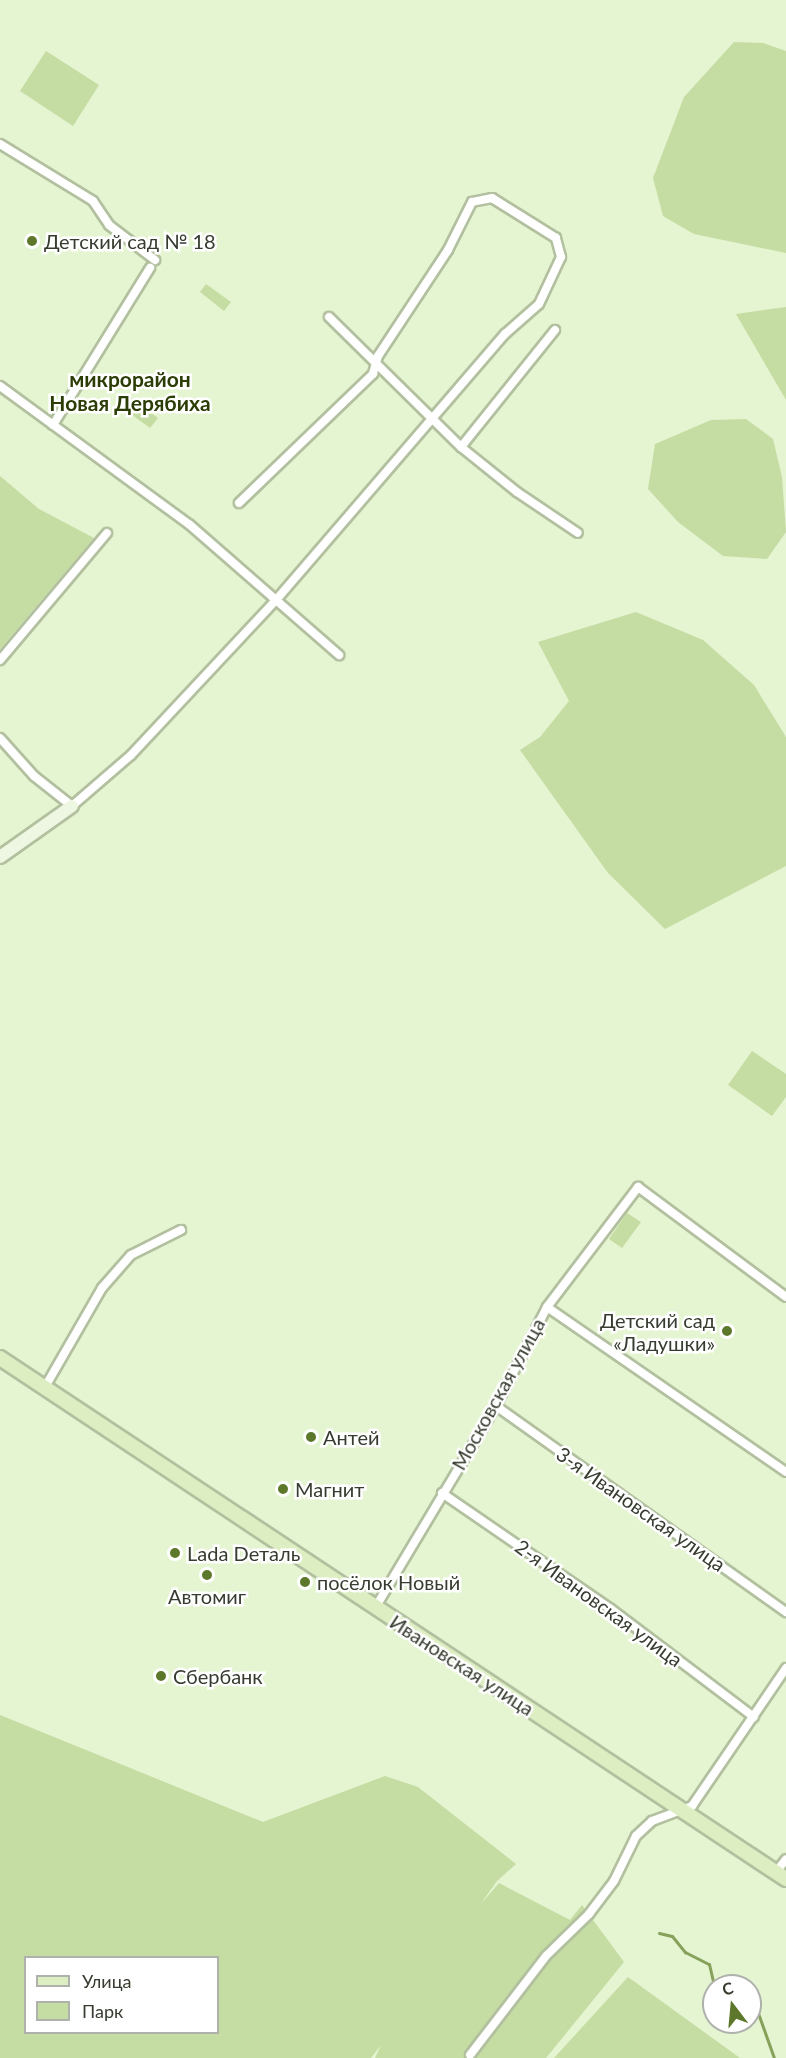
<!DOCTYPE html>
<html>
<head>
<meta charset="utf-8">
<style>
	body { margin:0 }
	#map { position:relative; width:786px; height:2058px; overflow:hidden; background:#e5f4d1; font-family:Lato,sans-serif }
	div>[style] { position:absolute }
	.green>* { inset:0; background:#c5dca3 }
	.stream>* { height:3px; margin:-1.5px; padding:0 1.5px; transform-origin:1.5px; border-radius:1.5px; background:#85a15a }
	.roads { filter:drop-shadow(2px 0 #b2c09f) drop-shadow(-2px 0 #b2c09f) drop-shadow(0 2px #b2c09f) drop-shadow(0 -2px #b2c09f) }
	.street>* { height:8px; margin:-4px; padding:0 4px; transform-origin:4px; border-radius:4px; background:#fff }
	.secondary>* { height:12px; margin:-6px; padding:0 6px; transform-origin:6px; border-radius:6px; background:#eef7e1 }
	.primary>* { height:14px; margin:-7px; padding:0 7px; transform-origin:7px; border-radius:7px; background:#ddeec2 }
	.dots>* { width:16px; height:16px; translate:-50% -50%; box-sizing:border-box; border:3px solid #fff; border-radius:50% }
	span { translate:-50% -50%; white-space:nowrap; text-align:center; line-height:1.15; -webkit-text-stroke:5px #fff; paint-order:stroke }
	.poi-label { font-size:20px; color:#363c2f }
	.left { translate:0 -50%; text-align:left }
	.right { translate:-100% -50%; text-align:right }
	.street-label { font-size:20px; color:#363c2f }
	.neighbourhood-label { font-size:21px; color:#2b3c04; font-weight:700 }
	.legend { position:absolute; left:24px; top:1956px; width:195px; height:78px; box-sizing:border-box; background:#fff; border:2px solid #afb1ac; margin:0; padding:8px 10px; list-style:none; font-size:18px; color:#363c2f }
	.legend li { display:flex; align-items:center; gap:12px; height:30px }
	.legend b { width:30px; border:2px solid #afb1ac }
	.north { position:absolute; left:702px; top:1974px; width:60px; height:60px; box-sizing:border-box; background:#fff; border:2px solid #afb1ac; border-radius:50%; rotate:344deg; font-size:16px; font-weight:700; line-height:24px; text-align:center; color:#363c2f }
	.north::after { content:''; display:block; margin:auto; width:21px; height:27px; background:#5d782b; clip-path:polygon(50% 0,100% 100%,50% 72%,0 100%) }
</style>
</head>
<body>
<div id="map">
	<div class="green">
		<i style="clip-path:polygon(734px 42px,763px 43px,786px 51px,786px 253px,694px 234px,663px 216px,653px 178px,684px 97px)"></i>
		<i style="clip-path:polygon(46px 51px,99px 85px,73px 126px,20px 91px)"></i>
		<i style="clip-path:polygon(206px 284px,231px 302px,224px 311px,200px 292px)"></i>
		<i style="clip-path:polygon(786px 307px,786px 400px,736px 314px)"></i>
		<i style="clip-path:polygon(128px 396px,158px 418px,150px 428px,120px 406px)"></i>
		<i style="clip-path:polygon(746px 419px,773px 439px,782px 477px,786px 532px,767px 559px,723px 556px,678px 522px,648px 489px,655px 444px,711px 420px)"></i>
		<i style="clip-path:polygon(0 476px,39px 509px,94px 538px,0 649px)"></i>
		<i style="clip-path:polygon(636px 612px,703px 640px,754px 685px,786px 737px,786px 866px,665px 929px,608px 873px,520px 750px,540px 737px,569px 701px,538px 642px)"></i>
		<i style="clip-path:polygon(752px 1051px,786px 1074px,786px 1097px,772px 1116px,728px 1085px)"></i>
		<i style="clip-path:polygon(627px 1213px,641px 1222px,622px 1248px,609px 1239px)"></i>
		<i style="clip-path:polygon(evenodd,0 1715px,263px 1822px,385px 1776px,418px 1787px,516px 1864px,497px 1881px,480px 1905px,499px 1883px,570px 1920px,582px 1905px,624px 1962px,546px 2058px,375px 2058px,381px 2045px,371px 2058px,0 2058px,0 1715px,26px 1958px,218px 1958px,218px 2032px,26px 2032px,26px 1958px)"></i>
		<i style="clip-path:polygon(628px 1977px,740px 2058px,554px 2058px)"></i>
	</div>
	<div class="stream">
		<i style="left:659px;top:1933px;width:13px;rotate:13deg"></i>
		<i style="left:672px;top:1936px;width:21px;rotate:51deg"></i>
		<i style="left:685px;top:1952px;width:27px;rotate:27deg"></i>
		<i style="left:709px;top:1964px;width:23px;rotate:77deg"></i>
		<i style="left:750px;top:2007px;width:10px;rotate:37deg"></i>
		<i style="left:758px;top:2013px;width:48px;rotate:70.4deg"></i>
	</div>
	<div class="roads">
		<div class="street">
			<i style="left:0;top:144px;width:109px;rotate:31.5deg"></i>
			<i style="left:93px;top:201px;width:29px;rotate:56deg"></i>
			<i style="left:109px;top:225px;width:58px;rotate:37.3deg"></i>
			<i style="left:329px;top:317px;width:185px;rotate:44.6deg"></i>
			<i style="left:461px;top:447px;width:72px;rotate:38.8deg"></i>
			<i style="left:517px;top:492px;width:73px;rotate:33.9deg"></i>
			<i style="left:0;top:386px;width:235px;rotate:36.2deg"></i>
			<i style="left:190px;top:525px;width:198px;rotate:41.1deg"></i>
			<i style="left:53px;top:425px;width:185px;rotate:-58.3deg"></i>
			<i style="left:461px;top:447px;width:150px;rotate:-51.2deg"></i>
			<i style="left:0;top:660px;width:166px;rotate:-49.9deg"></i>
			<i style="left:0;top:738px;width:51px;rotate:48.2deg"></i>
			<i style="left:34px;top:776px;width:48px;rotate:38.3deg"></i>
			<i style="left:72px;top:806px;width:78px;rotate:-40.8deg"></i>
			<i style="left:131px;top:755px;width:212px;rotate:-46.9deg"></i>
			<i style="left:276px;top:600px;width:351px;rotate:-49.3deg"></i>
			<i style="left:505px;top:334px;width:45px;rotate:-41.4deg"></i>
			<i style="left:539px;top:304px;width:52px;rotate:-64.9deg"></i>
			<i style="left:561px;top:257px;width:20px;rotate:-105deg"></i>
			<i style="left:556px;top:238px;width:75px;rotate:-148deg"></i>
			<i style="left:492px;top:198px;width:20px;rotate:169deg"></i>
			<i style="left:472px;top:202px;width:54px;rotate:116.6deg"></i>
			<i style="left:448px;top:250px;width:127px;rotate:123.4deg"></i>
			<i style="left:378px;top:356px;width:19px;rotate:106deg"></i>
			<i style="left:373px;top:374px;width:186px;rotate:136.1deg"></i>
			<i style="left:547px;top:1307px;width:151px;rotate:-52.8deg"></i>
			<i style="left:638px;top:1187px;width:184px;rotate:36.6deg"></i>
			<i style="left:45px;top:1387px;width:114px;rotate:-60.1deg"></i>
			<i style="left:102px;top:1288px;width:44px;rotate:-48.7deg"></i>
			<i style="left:131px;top:1255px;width:56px;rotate:-26.6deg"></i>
			<i style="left:496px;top:1406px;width:356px;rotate:35.4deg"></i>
			<i style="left:442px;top:1493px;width:205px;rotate:34.5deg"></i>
			<i style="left:611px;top:1609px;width:179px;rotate:37.1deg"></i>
			<i style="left:375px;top:1608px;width:235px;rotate:-59.1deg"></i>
			<i style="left:496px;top:1406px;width:111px;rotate:-62.7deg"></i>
			<i style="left:547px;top:1307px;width:290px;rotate:34.6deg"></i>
			<i style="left:776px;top:1872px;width:16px;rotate:-52deg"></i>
			<i style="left:470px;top:2055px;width:125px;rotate:-52.5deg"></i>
			<i style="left:546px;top:1956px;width:60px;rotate:-44.3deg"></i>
			<i style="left:589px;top:1914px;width:41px;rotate:-52.9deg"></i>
			<i style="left:614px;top:1881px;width:50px;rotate:-63.9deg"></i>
			<i style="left:636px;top:1836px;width:22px;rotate:-43deg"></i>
			<i style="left:652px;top:1821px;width:43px;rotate:-20.6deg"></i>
			<i style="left:692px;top:1806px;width:167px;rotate:-55.7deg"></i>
		</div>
		<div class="secondary">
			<i style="left:0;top:857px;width:88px;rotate:-35.3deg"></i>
		</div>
		<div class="primary">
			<i style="left:0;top:1358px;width:943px;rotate:33.54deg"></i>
		</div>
	</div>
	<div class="dots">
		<i style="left:32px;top:241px;background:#5d782b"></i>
		<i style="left:727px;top:1331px;background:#5d782b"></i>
		<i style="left:311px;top:1437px;background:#5d782b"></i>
		<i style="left:283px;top:1489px;background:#5d782b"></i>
		<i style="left:175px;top:1553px;background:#5d782b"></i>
		<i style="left:207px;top:1575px;background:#5d782b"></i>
		<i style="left:305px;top:1582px;background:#5d782b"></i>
		<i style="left:161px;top:1676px;background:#5d782b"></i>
	</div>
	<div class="poi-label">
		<span class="left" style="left:44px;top:241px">Детский сад № 18</span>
		<span class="right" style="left:715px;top:1332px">Детский сад<br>«Ладушки»</span>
		<span class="left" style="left:323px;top:1437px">Антей</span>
		<span class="left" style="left:295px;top:1489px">Магнит</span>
		<span class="left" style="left:187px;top:1553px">Lada Dеталь</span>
		<span class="left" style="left:317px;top:1582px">посёлок Новый</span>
		<span style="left:207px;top:1596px">Автомиг</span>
		<span class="left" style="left:173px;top:1676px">Сбербанк</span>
	</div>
	<div class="street-label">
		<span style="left:498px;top:1394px;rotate:-61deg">Московская улица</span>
		<span style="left:641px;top:1509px;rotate:35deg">3-я Ивановская улица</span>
		<span style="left:599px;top:1603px;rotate:36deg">2-я Ивановская улица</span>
		<span style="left:462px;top:1665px;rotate:33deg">Ивановская улица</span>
	</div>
	<div class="neighbourhood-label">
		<span style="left:130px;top:391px">микрорайон<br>Новая Дерябиха</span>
	</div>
	<ul class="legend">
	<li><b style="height:8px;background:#ddeec2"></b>Улица</li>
	<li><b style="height:16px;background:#c5dca3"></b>Парк</li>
	</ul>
	<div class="north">С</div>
</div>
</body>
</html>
